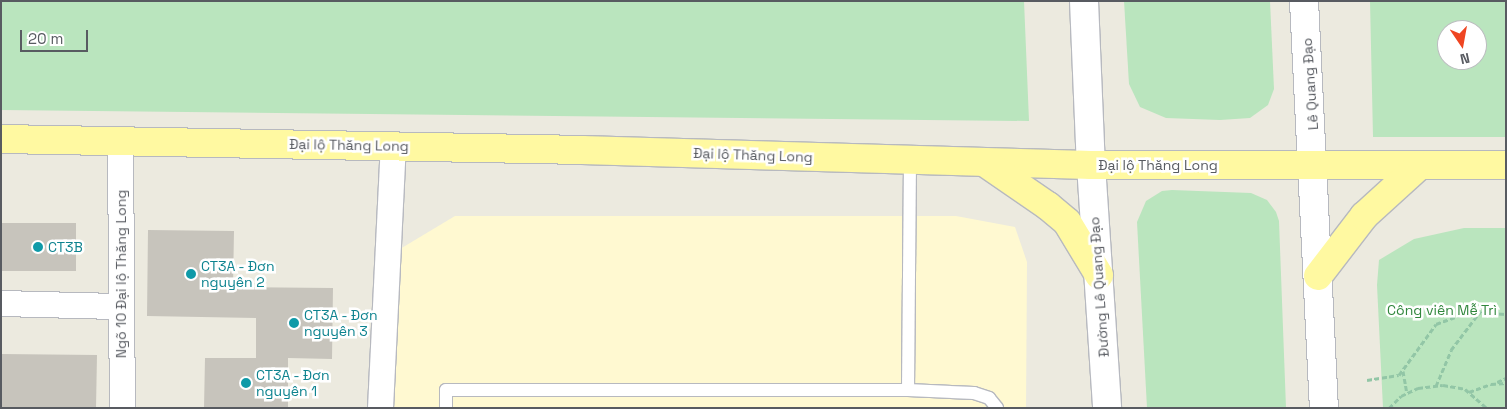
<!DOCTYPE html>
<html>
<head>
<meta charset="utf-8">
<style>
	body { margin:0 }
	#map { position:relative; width:1507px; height:409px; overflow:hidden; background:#eceadf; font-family:"Space Grotesk",sans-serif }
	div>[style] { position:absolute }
	.commercial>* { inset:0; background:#fff9d1 }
	.green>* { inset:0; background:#bae5be }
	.building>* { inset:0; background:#c7c4bc }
	.path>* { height:3px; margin-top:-1.5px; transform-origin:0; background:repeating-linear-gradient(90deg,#92c6a6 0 5px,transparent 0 7.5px) }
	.roads { filter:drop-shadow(1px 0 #b7b9bf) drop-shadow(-1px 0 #b7b9bf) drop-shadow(0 1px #b7b9bf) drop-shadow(0 -1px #b7b9bf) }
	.service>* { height:12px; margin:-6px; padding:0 6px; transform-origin:6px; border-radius:6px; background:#fff }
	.minor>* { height:25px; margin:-12.5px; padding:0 12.5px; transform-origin:12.5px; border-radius:12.5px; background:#fff }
	.secondary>* { height:28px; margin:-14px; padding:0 14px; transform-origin:14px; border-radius:14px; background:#fff }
	.primary>* { height:28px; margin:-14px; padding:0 14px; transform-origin:14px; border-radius:14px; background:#fff9a1 }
	.dots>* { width:14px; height:14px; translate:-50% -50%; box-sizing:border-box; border:2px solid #fff; border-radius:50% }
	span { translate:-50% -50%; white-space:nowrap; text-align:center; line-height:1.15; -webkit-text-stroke:5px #fff; paint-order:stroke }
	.street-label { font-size:14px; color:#585b61 }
	.culture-label { font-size:14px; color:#0d838f }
	.left { translate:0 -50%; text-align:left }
	.park-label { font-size:14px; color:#31873d }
	.frame { position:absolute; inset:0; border:2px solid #585b61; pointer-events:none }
	.north { position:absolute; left:1437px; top:20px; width:50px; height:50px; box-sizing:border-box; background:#fff; border:1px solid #bcbdc0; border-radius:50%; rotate:168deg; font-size:14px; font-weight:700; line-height:20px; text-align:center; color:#585b61 }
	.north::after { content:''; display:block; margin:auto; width:18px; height:22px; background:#ef4522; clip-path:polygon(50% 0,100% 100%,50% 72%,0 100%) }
	.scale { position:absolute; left:20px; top:30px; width:68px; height:22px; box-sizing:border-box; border:2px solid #585b61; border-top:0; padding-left:6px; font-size:15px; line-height:18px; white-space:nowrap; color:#585b61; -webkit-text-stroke:4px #fff; paint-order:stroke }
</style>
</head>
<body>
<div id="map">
	<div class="commercial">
		<i style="clip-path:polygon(455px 216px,956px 216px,1015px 227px,1027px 262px,1026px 408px,385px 408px,395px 252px)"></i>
	</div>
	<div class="green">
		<i style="clip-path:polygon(1px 1px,1024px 1px,1029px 121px,1px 110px)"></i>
		<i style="clip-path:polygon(1124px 1px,1270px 1px,1274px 89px,1268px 105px,1250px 118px,1220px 120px,1166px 118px,1140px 107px,1129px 84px)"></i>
		<i style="clip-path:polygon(evenodd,1370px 1px,1506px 1px,1506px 137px,1373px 137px,1370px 1px,1447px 30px,1477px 30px,1477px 60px,1447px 60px,1447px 30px)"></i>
		<i style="clip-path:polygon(1172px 190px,1251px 193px,1267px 200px,1276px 212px,1279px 221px,1286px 408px,1147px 408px,1137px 222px,1146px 201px,1162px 191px)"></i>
		<i style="clip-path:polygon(1464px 228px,1506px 228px,1506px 408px,1383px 408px,1377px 285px,1379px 260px,1414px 239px)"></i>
	</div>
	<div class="building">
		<i style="clip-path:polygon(1px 223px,76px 223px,76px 271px,1px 271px)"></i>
		<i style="clip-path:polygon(148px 230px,234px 231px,233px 287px,333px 288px,332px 359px,288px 358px,288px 408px,204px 408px,205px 358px,256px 358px,256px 318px,147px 316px)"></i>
		<i style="clip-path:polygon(1px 354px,97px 355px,96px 408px,1px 408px)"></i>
	</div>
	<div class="path">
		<i style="left:1403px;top:371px;width:22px;rotate:80deg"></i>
		<i style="left:1367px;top:380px;width:32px;rotate:-9deg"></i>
		<i style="left:1399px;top:375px;width:63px;rotate:-54deg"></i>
		<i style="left:1436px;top:324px;width:35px;rotate:-20deg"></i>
		<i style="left:1469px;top:312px;width:37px;rotate:3deg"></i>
		<i style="left:1497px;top:382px;width:10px;rotate:-24deg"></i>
		<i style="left:1436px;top:386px;width:39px;rotate:-67deg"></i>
		<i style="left:1451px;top:350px;width:46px;rotate:-52.9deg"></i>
		<i style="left:1469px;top:392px;width:23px;rotate:-20deg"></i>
		<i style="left:1491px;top:384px;width:15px;rotate:-4deg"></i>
		<i style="left:1389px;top:408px;width:17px;rotate:-45deg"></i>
		<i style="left:1401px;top:396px;width:19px;rotate:-25deg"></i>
		<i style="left:1418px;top:388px;width:25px;rotate:-7deg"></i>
		<i style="left:1443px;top:385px;width:22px;rotate:10deg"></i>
		<i style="left:1465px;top:389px;width:29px;rotate:41deg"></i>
	</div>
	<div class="roads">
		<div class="service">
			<i style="left:908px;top:390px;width:230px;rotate:-89.5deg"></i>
			<i style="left:446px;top:408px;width:18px;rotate:-90deg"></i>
			<i style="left:446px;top:390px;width:462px"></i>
			<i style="left:908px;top:390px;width:66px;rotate:2.6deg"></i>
			<i style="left:974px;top:393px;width:16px;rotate:18deg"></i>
			<i style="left:989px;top:398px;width:13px;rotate:51deg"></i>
		</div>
		<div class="minor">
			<i style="left:120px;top:140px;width:268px;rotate:89.6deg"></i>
			<i style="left:1px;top:303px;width:118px;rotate:1.5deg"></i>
			<i style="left:380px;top:408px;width:262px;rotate:-87.2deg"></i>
		</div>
		<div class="secondary">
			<i style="left:1084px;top:1px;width:164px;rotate:87.6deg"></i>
			<i style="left:1091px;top:165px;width:244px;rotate:86.2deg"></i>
			<i style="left:1304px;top:1px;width:407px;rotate:87.2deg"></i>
		</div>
		<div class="primary">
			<i style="left:1px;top:139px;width:581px;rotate:1.08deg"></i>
			<i style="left:582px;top:150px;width:509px;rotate:1.69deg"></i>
			<i style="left:1091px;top:165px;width:415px"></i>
			<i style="left:984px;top:162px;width:78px;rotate:34.5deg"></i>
			<i style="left:1048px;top:206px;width:25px;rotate:40deg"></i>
			<i style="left:1067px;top:222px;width:62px;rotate:58.9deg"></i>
			<i style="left:1318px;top:276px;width:76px;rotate:-52.5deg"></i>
			<i style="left:1364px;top:216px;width:74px;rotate:-42.3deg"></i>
		</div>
	</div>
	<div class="dots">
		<i style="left:38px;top:247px;background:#0f9aa8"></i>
		<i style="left:191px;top:274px;background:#0f9aa8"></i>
		<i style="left:294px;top:323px;background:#0f9aa8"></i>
		<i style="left:246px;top:383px;background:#0f9aa8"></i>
	</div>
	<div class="street-label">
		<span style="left:1310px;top:84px;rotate:-94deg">Lê Quang Đạo</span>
		<span style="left:349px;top:145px;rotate:1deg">Đại lộ Thăng Long</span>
		<span style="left:753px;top:155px;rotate:2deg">Đại lộ Thăng Long</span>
		<span style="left:1158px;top:165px">Đại lộ Thăng Long</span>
		<span style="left:121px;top:274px;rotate:-90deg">Ngõ 10 Đại lộ Thăng Long</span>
		<span style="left:1099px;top:287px;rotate:-94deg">Đường Lê Quang Đạo</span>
	</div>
	<div class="culture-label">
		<span class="left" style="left:48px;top:247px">CT3B</span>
		<span class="left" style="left:201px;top:274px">CT3A - Đơn<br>nguyên 2</span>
		<span class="left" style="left:304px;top:323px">CT3A - Đơn<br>nguyên 3</span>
		<span class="left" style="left:256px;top:383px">CT3A - Đơn<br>nguyên 1</span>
	</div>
	<div class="park-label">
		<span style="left:1442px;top:310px">Công viên Mễ Trì</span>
	</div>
	<div class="frame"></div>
	<div class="north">N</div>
	<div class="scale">20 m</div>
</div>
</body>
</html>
